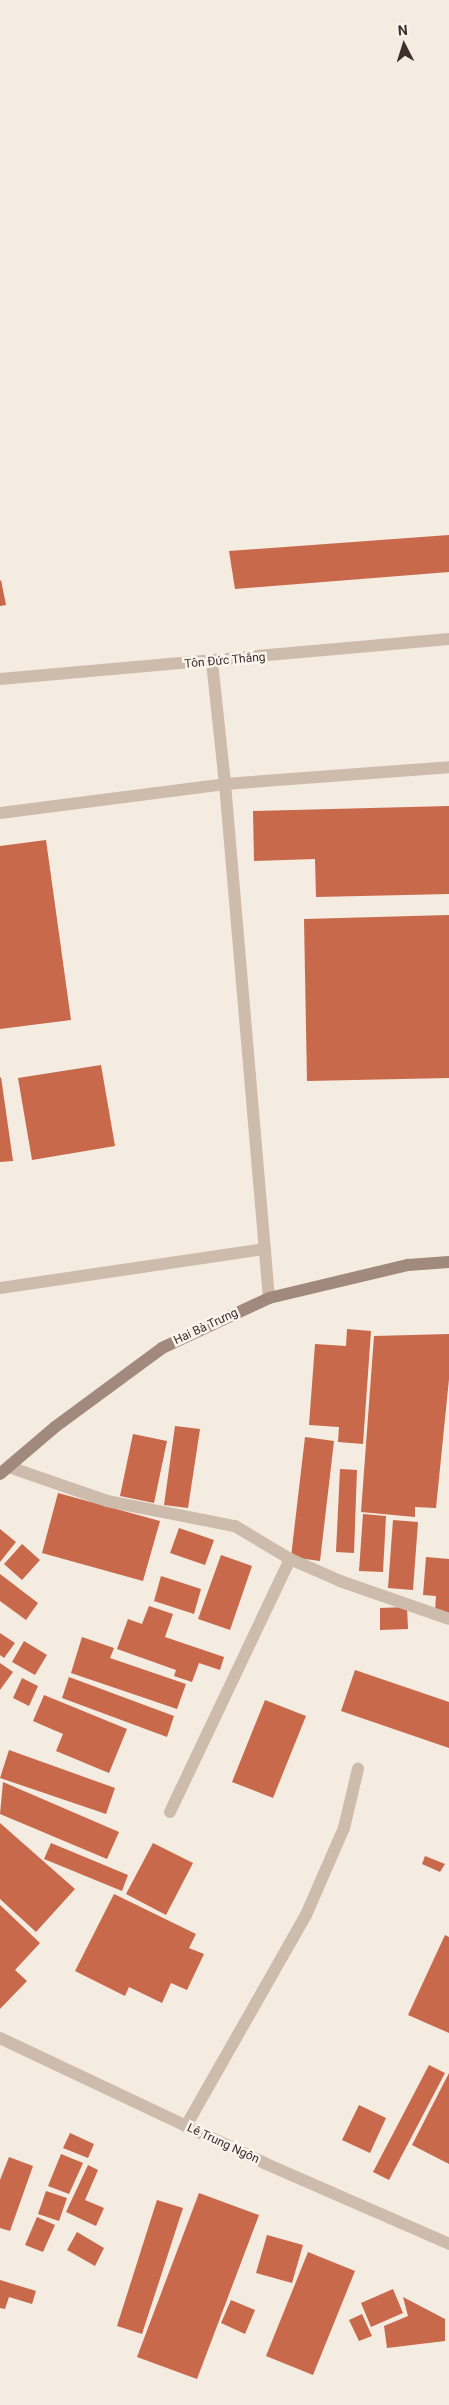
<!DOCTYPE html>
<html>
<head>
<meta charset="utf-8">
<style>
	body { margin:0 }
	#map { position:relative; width:449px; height:2405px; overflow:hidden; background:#f4ebe1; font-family:Roboto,sans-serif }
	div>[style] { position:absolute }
	.building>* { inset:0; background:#c8694b }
	.minor>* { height:12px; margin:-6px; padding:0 6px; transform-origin:6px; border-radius:6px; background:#cdbbac }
	.secondary>* { height:12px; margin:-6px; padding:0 6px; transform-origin:6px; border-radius:6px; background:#a18a7d }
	span { translate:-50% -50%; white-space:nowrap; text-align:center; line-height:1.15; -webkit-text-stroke:5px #fbf5ee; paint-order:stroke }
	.street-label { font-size:12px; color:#3b302b }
	.north { position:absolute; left:379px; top:20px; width:50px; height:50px; -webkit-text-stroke:4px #fbf5ee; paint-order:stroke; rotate:355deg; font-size:14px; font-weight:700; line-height:20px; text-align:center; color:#3b302b }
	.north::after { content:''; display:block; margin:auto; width:18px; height:22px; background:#3b302b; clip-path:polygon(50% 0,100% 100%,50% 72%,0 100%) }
</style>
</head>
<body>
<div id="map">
	<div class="building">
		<i style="clip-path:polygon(449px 535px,449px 572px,235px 589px,229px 551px)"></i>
		<i style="clip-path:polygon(1px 580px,6px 605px,0 606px,0 581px)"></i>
		<i style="clip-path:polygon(449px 806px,449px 894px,316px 897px,315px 859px,254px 861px,253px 811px)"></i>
		<i style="clip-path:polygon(46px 840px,71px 1020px,0 1029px,0 846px)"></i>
		<i style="clip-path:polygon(449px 915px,449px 1078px,307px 1081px,304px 919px)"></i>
		<i style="clip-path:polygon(101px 1065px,115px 1146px,32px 1160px,18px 1078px)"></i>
		<i style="clip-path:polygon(1px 1077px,13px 1161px,0 1162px,0 1078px)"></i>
		<i style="clip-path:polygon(347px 1329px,371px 1331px,363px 1444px,338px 1442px,339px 1427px,309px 1425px,315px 1344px,346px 1346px)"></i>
		<i style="clip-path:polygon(449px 1334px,449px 1379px,436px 1508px,415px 1507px,415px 1517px,361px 1512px,374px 1336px)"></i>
		<i style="clip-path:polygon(175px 1426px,200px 1429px,188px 1508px,164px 1505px)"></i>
		<i style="clip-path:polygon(133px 1434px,167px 1441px,154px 1503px,120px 1496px)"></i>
		<i style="clip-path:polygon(305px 1437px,334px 1441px,320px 1561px,291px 1557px)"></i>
		<i style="clip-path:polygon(340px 1469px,357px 1470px,354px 1553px,336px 1552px)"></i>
		<i style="clip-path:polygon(58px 1493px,160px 1521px,143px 1581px,42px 1553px)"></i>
		<i style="clip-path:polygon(363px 1514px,386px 1516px,383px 1572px,359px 1571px)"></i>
		<i style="clip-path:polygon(393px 1520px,418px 1522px,413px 1590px,388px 1588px)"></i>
		<i style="clip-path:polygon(179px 1528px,214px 1540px,205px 1565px,170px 1553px)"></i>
		<i style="clip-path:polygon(0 1529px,16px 1542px,0 1562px)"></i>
		<i style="clip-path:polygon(22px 1544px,40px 1560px,22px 1580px,4px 1564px)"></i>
		<i style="clip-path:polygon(221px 1555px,252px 1566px,230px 1630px,198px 1619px)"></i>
		<i style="clip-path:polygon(426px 1557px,449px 1559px,449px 1613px,435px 1612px,436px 1596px,423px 1595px)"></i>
		<i style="clip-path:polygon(0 1574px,38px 1603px,26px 1620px,0 1601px)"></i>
		<i style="clip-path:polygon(161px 1576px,201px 1589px,194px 1614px,154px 1601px)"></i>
		<i style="clip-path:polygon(149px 1606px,173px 1614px,165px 1637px,224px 1657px,220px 1670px,199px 1663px,192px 1682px,174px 1676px,176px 1670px,117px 1649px,128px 1619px,142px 1624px)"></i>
		<i style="clip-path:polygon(407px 1607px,408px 1629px,380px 1630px,380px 1608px)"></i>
		<i style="clip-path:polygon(0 1633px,15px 1643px,4px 1658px,0 1655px)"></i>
		<i style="clip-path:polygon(82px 1637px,114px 1648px,110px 1658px,186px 1684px,177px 1709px,71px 1673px)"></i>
		<i style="clip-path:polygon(24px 1641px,47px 1655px,35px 1675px,12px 1662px)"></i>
		<i style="clip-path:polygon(0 1663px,13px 1672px,0 1690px)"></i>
		<i style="clip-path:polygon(355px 1670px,449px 1702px,449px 1748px,341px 1711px)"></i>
		<i style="clip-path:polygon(69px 1677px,174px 1716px,167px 1737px,62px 1698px)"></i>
		<i style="clip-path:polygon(22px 1678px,38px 1686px,29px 1706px,13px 1698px)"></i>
		<i style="clip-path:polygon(44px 1695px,127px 1729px,109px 1773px,56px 1751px,63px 1734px,33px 1721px)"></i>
		<i style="clip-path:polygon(265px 1700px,306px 1716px,273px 1798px,232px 1782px)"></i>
		<i style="clip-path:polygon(9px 1750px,115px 1788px,106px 1814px,0 1778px)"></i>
		<i style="clip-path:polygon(3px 1782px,119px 1832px,107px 1859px,0 1814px)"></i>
		<i style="clip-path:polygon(0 1823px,75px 1889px,36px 1932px,0 1899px)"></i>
		<i style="clip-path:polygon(51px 1843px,128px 1875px,122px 1891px,44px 1859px)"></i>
		<i style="clip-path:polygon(153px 1843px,193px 1863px,166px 1915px,126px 1894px)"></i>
		<i style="clip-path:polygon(425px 1856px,445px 1864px,440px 1872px,422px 1864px)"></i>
		<i style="clip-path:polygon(114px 1894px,196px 1934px,189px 1948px,204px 1954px,187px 1990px,171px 1983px,162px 2003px,129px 1987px,125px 1996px,75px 1971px)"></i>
		<i style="clip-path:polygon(0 1905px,40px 1943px,15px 1970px,27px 1981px,0 2009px)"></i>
		<i style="clip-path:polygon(445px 1935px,449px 1937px,449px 2033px,408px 2015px)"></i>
		<i style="clip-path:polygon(429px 2065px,445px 2073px,389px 2180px,373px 2172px)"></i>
		<i style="clip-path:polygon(449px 2073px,449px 2164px,412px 2145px)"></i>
		<i style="clip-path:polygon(359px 2105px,386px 2118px,370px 2153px,342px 2140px)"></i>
		<i style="clip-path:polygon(70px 2133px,94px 2144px,88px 2158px,63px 2148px)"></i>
		<i style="clip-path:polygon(61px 2154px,83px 2163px,69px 2194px,48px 2186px)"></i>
		<i style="clip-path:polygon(9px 2157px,33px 2166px,10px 2231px,0 2228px,0 2180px)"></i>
		<i style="clip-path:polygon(88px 2165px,98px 2170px,85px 2200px,104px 2208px,96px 2226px,66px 2212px)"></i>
		<i style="clip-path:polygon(46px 2191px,67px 2198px,59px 2221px,38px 2214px)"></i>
		<i style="clip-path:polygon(199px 2193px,259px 2215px,197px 2379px,137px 2357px)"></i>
		<i style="clip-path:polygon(157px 2200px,183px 2208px,142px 2334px,117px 2326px)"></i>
		<i style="clip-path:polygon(37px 2217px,55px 2225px,43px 2252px,25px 2245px)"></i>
		<i style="clip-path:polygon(77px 2232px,104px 2248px,95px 2266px,67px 2250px)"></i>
		<i style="clip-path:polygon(267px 2235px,303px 2245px,292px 2283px,256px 2273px)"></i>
		<i style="clip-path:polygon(308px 2252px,355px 2271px,313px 2375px,266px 2356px)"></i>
		<i style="clip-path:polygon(0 2280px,36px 2291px,32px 2304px,9px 2297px,5px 2309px,0 2308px)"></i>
		<i style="clip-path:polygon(393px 2289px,403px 2313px,371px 2327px,361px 2303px)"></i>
		<i style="clip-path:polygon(403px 2297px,445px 2319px,445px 2341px,387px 2348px,384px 2326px,408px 2316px)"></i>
		<i style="clip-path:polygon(231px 2300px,255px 2310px,245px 2334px,221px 2323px)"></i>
		<i style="clip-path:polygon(362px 2314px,372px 2336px,359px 2341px,349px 2320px)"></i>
	</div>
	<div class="minor">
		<i style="left:212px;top:662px;width:123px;rotate:83.9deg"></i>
		<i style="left:225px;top:784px;width:516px;rotate:85.11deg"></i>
		<i style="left:0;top:679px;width:451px;rotate:-5.1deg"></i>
		<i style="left:0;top:813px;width:227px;rotate:-7.3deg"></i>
		<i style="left:225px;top:784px;width:225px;rotate:-4.3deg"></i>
		<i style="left:0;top:1288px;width:268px;rotate:-8.4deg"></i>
		<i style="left:9px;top:1467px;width:104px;rotate:19.1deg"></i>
		<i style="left:107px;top:1501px;width:130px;rotate:11.1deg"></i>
		<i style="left:235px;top:1526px;width:64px;rotate:31deg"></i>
		<i style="left:290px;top:1559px;width:55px;rotate:23.7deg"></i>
		<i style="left:340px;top:1581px;width:115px;rotate:19.2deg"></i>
		<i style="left:170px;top:1812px;width:280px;rotate:-64.6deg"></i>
		<i style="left:0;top:2038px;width:292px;rotate:25.3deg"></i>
		<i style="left:264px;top:2163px;width:202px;rotate:23.6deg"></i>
		<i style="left:186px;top:2126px;width:243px;rotate:-60.4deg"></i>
		<i style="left:306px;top:1915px;width:95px;rotate:-66.4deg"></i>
		<i style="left:344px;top:1828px;width:61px;rotate:-76.7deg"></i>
	</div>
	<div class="secondary">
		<i style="left:0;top:1474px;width:72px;rotate:-40.5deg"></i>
		<i style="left:55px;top:1427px;width:133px;rotate:-36.4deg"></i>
		<i style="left:162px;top:1348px;width:118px;rotate:-25deg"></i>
		<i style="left:269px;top:1298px;width:143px;rotate:-13.4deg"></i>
		<i style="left:408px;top:1265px;width:41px;rotate:-4.2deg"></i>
	</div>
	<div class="street-label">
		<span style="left:225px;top:661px;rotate:-5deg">Tôn Đức Thắng</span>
		<span style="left:206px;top:1327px;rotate:-25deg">Hai Bà Trưng</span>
		<span style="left:223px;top:2144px;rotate:25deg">Lê Trung Ngôn</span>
	</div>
	<div class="north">N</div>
</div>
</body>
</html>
